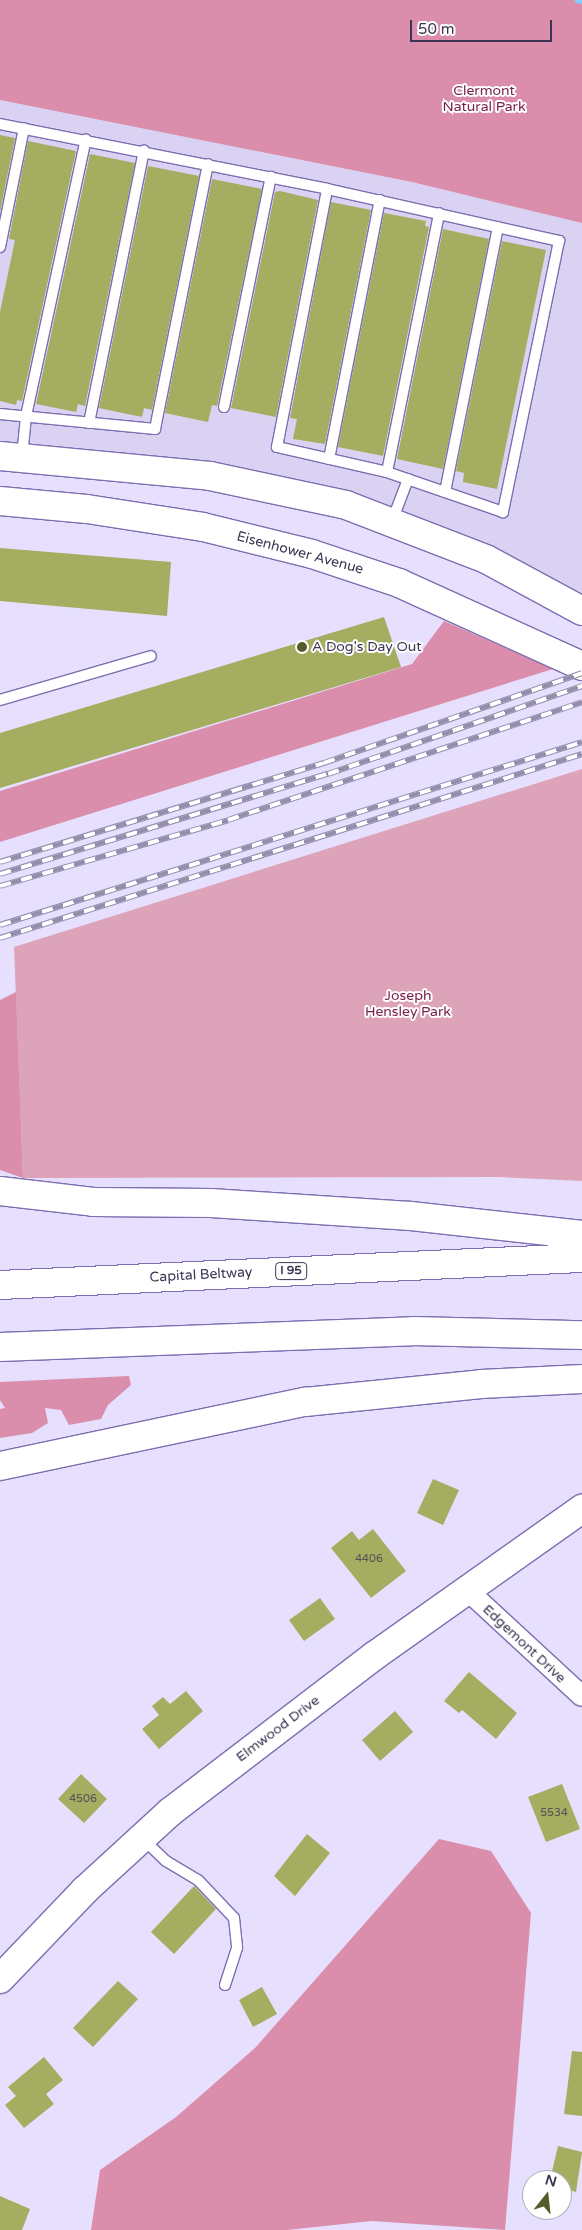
<!DOCTYPE html>
<html>
<head>
<meta charset="utf-8">
<style>
	body { margin:0 }
	#map { position:relative; width:582px; height:2230px; overflow:hidden; background:#e6e0fe; font-family:"Varela Round",sans-serif }
	div>[style] { position:absolute }
	.built>* { inset:0; background:#d9d2f3 }
	.green>* { inset:0; background:#dda3b9 }
	.forest>* { inset:0; background:#da8eac }
	.stream>* { height:5.5px; margin:-2.75px; padding:0 2.75px; transform-origin:2.75px; border-radius:2.75px; background:#81cffc }
	.building>* { inset:0; background:#a4ad60 }
	.roads { filter:drop-shadow(1px 0 #7e6db0) drop-shadow(-1px 0 #7e6db0) drop-shadow(0 1px #7e6db0) drop-shadow(0 -1px #7e6db0) }
	.lane>* { height:10px; margin:-5px; padding:0 5px; transform-origin:5px; border-radius:5px; background:#fff }
	.street>* { height:20px; margin:-10px; padding:0 10px; transform-origin:10px; border-radius:10px; background:#fff }
	.secondary>* { height:28px; margin:-14px; padding:0 14px; transform-origin:14px; border-radius:14px; background:#fff }
	.highway>* { height:28px; margin:-14px; padding:0 14px; transform-origin:14px; border-radius:14px; background:#fff }
	.rail>* { height:5.5px; margin-top:-2.75px; transform-origin:0; background:repeating-linear-gradient(90deg,#fff 0 11px,#948dab 0 22px); box-sizing:border-box; border-block:1px solid #948dab }
	.dots>* { width:14px; height:14px; translate:-50% -50%; box-sizing:border-box; border:2px solid #fff; border-radius:50% }
	span { translate:-50% -50%; white-space:nowrap; text-align:center; line-height:1.15; -webkit-text-stroke:4px #fff; paint-order:stroke }
	.number-label { font-size:11px; color:#565356 }
	.number-label span { -webkit-text-stroke-width:0 }
	.shield-label span { padding:1px 4px; background:#fff; border:1px solid; border-radius:4px; -webkit-text-stroke-width:0 }
	.shield-label { font-size:12px; color:#3c3552; font-weight:700 }
	.park-label { font-size:14px; color:#761d49 }
	.street-label { font-size:14px; color:#3c3552 }
	.poi-label { font-size:14px; color:#3c3552 }
	.left { translate:0 -50%; text-align:left }
	.north { position:absolute; left:522px; top:2170px; width:50px; height:50px; box-sizing:border-box; background:#fff; border:1px solid #b1aeba; border-radius:50%; rotate:16deg; font-size:14px; font-weight:700; line-height:20px; text-align:center; color:#3c3552 }
	.north::after { content:''; display:block; margin:auto; width:18px; height:22px; background:#555b29; clip-path:polygon(50% 0,100% 100%,50% 72%,0 100%) }
	.scale { position:absolute; left:410px; top:20px; width:142px; height:22px; box-sizing:border-box; border:2px solid #3c3552; border-top:0; padding-left:6px; font-size:15px; line-height:18px; white-space:nowrap; color:#3c3552; -webkit-text-stroke:4px #fff; paint-order:stroke }
</style>
</head>
<body>
<div id="map">
	<div class="built">
		<i style="clip-path:polygon(0 100px,412px 182px,582px 223px,582px 600px,500px 566px,210px 476px,0 458px)"></i>
	</div>
	<div class="green">
		<i style="clip-path:polygon(582px 769px,582px 1181px,499px 1177px,23px 1178px,14px 947px)"></i>
	</div>
	<div class="forest">
		<i style="clip-path:polygon(0 0,582px 0,582px 223px,412px 182px,0 100px)"></i>
		<i style="clip-path:polygon(444px 621px,553px 669px,0 842px,0 791px,412px 664px)"></i>
		<i style="clip-path:polygon(16px 992px,23px 1178px,0 1170px,0 1000px)"></i>
		<i style="clip-path:polygon(129px 1376px,131px 1385px,108px 1405px,101px 1419px,69px 1425px,61px 1410px,45px 1408px,48px 1423px,32px 1433px,0 1438px,0 1409px,5px 1408px,0 1400px,0 1382px)"></i>
		<i style="clip-path:polygon(439px 1839px,491px 1851px,531px 1913px,505px 2230px,372px 2221px,287px 2230px,91px 2230px,100px 2170px,176px 2117px,255px 2048px)"></i>
	</div>
	<div class="stream">
		<i style="left:578px;top:0;width:4px;rotate:14deg"></i>
	</div>
	<div class="building">
		<i style="clip-path:polygon(0 135px,15px 138px,0 212px)"></i>
		<i style="clip-path:polygon(28px 141px,76px 151px,22px 401px,17px 400px,16px 405px,0 401px,0 312px,15px 240px,9px 239px)"></i>
		<i style="clip-path:polygon(90px 154px,135px 163px,85px 406px,78px 404px,76px 412px,36px 404px)"></i>
		<i style="clip-path:polygon(148px 166px,199px 176px,152px 410px,144px 408px,142px 417px,99px 408px)"></i>
		<i style="clip-path:polygon(212px 179px,262px 189px,217px 406px,212px 405px,208px 422px,165px 413px)"></i>
		<i style="clip-path:polygon(280px 191px,318px 200px,276px 417px,231px 408px,275px 192px)"></i>
		<i style="clip-path:polygon(331px 202px,371px 210px,325px 444px,293px 439px,297px 419px,290px 418px)"></i>
		<i style="clip-path:polygon(384px 213px,426px 221px,425px 226px,429px 227px,383px 456px,338px 447px)"></i>
		<i style="clip-path:polygon(443px 229px,489px 239px,443px 469px,397px 459px)"></i>
		<i style="clip-path:polygon(502px 241px,546px 250px,497px 489px,463px 482px,464px 473px,456px 471px)"></i>
		<i style="clip-path:polygon(0 548px,171px 562px,167px 616px,0 601px)"></i>
		<i style="clip-path:polygon(384px 617px,401px 667px,0 788px,0 733px)"></i>
		<i style="clip-path:polygon(433px 1479px,459px 1490px,443px 1525px,417px 1513px)"></i>
		<i style="clip-path:polygon(373px 1529px,406px 1571px,371px 1598px,331px 1548px,352px 1531px,359px 1540px)"></i>
		<i style="clip-path:polygon(320px 1598px,335px 1619px,304px 1641px,289px 1620px)"></i>
		<i style="clip-path:polygon(469px 1672px,517px 1713px,496px 1739px,462px 1710px,459px 1713px,444px 1701px)"></i>
		<i style="clip-path:polygon(186px 1691px,203px 1711px,159px 1749px,142px 1729px,159px 1715px,152px 1706px,163px 1697px,170px 1704px)"></i>
		<i style="clip-path:polygon(395px 1711px,413px 1732px,380px 1761px,362px 1740px)"></i>
		<i style="clip-path:polygon(81px 1774px,107px 1799px,84px 1823px,58px 1799px)"></i>
		<i style="clip-path:polygon(562px 1784px,580px 1829px,546px 1842px,528px 1797px)"></i>
		<i style="clip-path:polygon(307px 1834px,330px 1853px,295px 1896px,274px 1876px)"></i>
		<i style="clip-path:polygon(194px 1886px,216px 1909px,174px 1954px,151px 1932px)"></i>
		<i style="clip-path:polygon(118px 1981px,138px 1999px,93px 2047px,73px 2028px)"></i>
		<i style="clip-path:polygon(262px 1987px,277px 2014px,253px 2027px,239px 2000px)"></i>
		<i style="clip-path:polygon(572px 2051px,582px 2052px,582px 2116px,564px 2114px)"></i>
		<i style="clip-path:polygon(44px 2057px,63px 2080px,46px 2094px,54px 2104px,24px 2128px,5px 2105px,16px 2096px,8px 2087px)"></i>
		<i style="clip-path:polygon(558px 2146px,582px 2152px,576px 2192px,562px 2188px,562px 2180px,550px 2180px)"></i>
		<i style="clip-path:polygon(0 2196px,30px 2209px,22px 2230px,0 2230px)"></i>
	</div>
	<div class="roads">
		<div class="lane">
			<i style="left:0;top:124px;width:333px;rotate:11.2deg"></i>
			<i style="left:327px;top:189px;width:238px;rotate:12.6deg"></i>
			<i style="left:559px;top:241px;width:277px;rotate:101.7deg"></i>
			<i style="left:503px;top:512px;width:123px;rotate:-161deg"></i>
			<i style="left:387px;top:472px;width:113px;rotate:-167.2deg"></i>
			<i style="left:277px;top:447px;width:263px;rotate:-79deg"></i>
			<i style="left:0;top:247px;width:121px;rotate:-78.6deg"></i>
			<i style="left:224px;top:407px;width:235px;rotate:-78.5deg"></i>
			<i style="left:0;top:414px;width:156px;rotate:5.5deg"></i>
			<i style="left:155px;top:429px;width:270px;rotate:-78.7deg"></i>
			<i style="left:89px;top:423px;width:278px;rotate:-78.6deg"></i>
			<i style="left:22px;top:457px;width:41px;rotate:-84.4deg"></i>
			<i style="left:26px;top:416px;width:283px;rotate:-77.8deg"></i>
			<i style="left:329px;top:459px;width:264px;rotate:-78.9deg"></i>
			<i style="left:387px;top:472px;width:264px;rotate:-78.6deg"></i>
			<i style="left:445px;top:492px;width:270px;rotate:-78.7deg"></i>
			<i style="left:392px;top:521px;width:45px;rotate:-69.1deg"></i>
			<i style="left:0;top:700px;width:157px;rotate:-16.2deg"></i>
			<i style="left:142px;top:1838px;width:33px;rotate:44deg"></i>
			<i style="left:166px;top:1861px;width:37px;rotate:31deg"></i>
			<i style="left:198px;top:1880px;width:52px;rotate:46.5deg"></i>
			<i style="left:234px;top:1918px;width:30px;rotate:84deg"></i>
			<i style="left:237px;top:1948px;width:39px;rotate:108deg"></i>
		</div>
		<div class="street">
			<i style="left:467px;top:1590px;width:156px;rotate:42.7deg"></i>
		</div>
		<div class="secondary">
			<i style="left:0;top:456px;width:211px;rotate:5.4deg"></i>
			<i style="left:210px;top:476px;width:139px;rotate:12deg"></i>
			<i style="left:346px;top:505px;width:150px;rotate:21.1deg"></i>
			<i style="left:486px;top:559px;width:109px;rotate:28.4deg"></i>
			<i style="left:0;top:501px;width:87px;rotate:5.3deg"></i>
			<i style="left:87px;top:509px;width:117px;rotate:8.8deg"></i>
			<i style="left:203px;top:527px;width:112px;rotate:13.9deg"></i>
			<i style="left:312px;top:554px;width:92px;rotate:18.4deg"></i>
			<i style="left:399px;top:583px;width:201px;rotate:24.4deg"></i>
			<i style="left:0;top:1979px;width:123px;rotate:-46.3deg"></i>
			<i style="left:85px;top:1890px;width:115px;rotate:-42.5deg"></i>
			<i style="left:170px;top:1812px;width:257px;rotate:-37.4deg"></i>
			<i style="left:374px;top:1656px;width:255px;rotate:-35.3deg"></i>
		</div>
		<div class="highway">
			<i style="left:0;top:1191px;width:94px;rotate:6.7deg"></i>
			<i style="left:93px;top:1202px;width:118px;rotate:0.5deg"></i>
			<i style="left:211px;top:1203px;width:200px;rotate:3.7deg"></i>
			<i style="left:411px;top:1216px;width:172px;rotate:6.3deg"></i>
			<i style="left:0;top:1285px;width:583px;rotate:-2.66deg"></i>
			<i style="left:0;top:1347px;width:413px;rotate:-2.2deg"></i>
			<i style="left:413px;top:1331px;width:169px;rotate:1.4deg"></i>
			<i style="left:0;top:1466px;width:312px;rotate:-11.9deg"></i>
			<i style="left:305px;top:1402px;width:177px;rotate:-5.8deg"></i>
			<i style="left:481px;top:1384px;width:101px;rotate:-2.8deg"></i>
		</div>
	</div>
	<div class="rail">
		<i style="left:0;top:862px;width:339px;rotate:-17deg"></i>
		<i style="left:324px;top:763px;width:273px;rotate:-19.2deg"></i>
		<i style="left:0;top:874px;width:343px;rotate:-17deg"></i>
		<i style="left:328px;top:774px;width:269px;rotate:-19.1deg"></i>
		<i style="left:0;top:886px;width:237px;rotate:-16.1deg"></i>
		<i style="left:228px;top:820px;width:373px;rotate:-18.4deg"></i>
		<i style="left:0;top:925px;width:610px;rotate:-17.45deg"></i>
		<i style="left:0;top:938px;width:610px;rotate:-17.54deg"></i>
	</div>
	<div class="dots">
		<i style="left:302px;top:647px;background:#555b29"></i>
	</div>
	<div class="number-label">
		<span style="left:369px;top:1559px">4406</span>
		<span style="left:83px;top:1799px">4506</span>
		<span style="left:554px;top:1813px">5534</span>
	</div>
	<div class="shield-label">
		<span style="left:291px;top:1271px">I 95</span>
	</div>
	<div class="park-label">
		<span style="left:484px;top:99px">Clermont<br>Natural Park</span>
		<span style="left:408px;top:1004px">Joseph<br>Hensley Park</span>
	</div>
	<div class="street-label">
		<span style="left:300px;top:553px;rotate:15deg">Eisenhower Avenue</span>
		<span style="left:201px;top:1275px;rotate:-3deg">Capital Beltway</span>
		<span style="left:524px;top:1644px;rotate:43deg">Edgemont Drive</span>
		<span style="left:278px;top:1729px;rotate:-37deg">Elmwood Drive</span>
	</div>
	<div class="poi-label">
		<span class="left" style="left:312px;top:647px">A Dog's Day Out</span>
	</div>
	<div class="north">N</div>
	<div class="scale">50 m</div>
</div>
</body>
</html>
